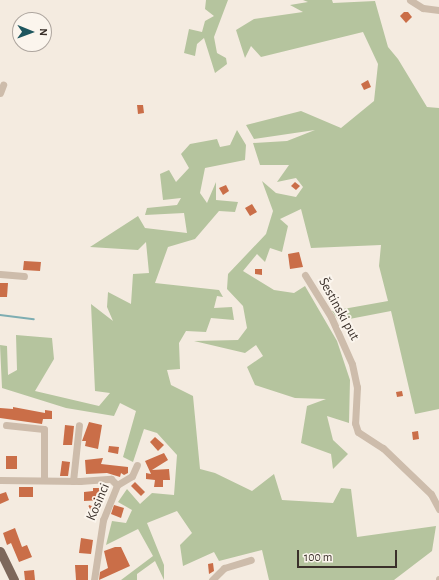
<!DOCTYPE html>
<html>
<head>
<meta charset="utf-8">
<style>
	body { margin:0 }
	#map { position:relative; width:439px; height:580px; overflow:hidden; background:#f4ebe0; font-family:"Alegreya Sans",sans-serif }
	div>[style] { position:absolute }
	.green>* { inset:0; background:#b5c49e }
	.stream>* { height:2px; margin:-1px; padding:0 1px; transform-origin:1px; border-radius:1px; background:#7dadb2 }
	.building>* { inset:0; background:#ca6e48 }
	.minor>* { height:7px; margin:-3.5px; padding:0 3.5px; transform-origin:3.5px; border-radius:3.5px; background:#cdbcab }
	.major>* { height:9px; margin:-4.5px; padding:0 4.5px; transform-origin:4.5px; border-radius:4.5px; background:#7d685b }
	span { translate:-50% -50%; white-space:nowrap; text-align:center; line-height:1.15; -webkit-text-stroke:4px #fbf5ed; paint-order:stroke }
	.street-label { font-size:14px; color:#3a302a }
	.north { position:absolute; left:12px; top:12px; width:40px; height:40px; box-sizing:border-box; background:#fbf5ed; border:1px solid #aea69f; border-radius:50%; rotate:91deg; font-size:11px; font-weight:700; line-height:16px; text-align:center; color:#3a302a }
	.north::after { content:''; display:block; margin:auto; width:14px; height:18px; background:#1e565e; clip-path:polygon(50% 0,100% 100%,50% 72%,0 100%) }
	.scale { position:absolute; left:297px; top:550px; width:100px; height:18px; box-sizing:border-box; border:2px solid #3a302a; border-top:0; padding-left:5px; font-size:12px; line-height:14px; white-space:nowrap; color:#3a302a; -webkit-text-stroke:3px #fbf5ed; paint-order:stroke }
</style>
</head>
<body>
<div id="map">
	<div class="green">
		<i style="clip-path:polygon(206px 0,228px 0,214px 37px,217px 53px,226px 58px,227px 64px,215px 73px,204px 38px,197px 44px,195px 56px,184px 53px,189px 29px,202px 32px,205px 21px,214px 16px,205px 9px)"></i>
		<i style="clip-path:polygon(303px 0,332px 0,333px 3px,375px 1px,388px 47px,398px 59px,427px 107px,439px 108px,439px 409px,415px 414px,391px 311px,339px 321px,332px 311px,388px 301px,379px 266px,381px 245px,311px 248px,301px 209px,280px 219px,288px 226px,282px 252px,270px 248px,265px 262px,257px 254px,243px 271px,274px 290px,294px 293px,305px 286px,337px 341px,350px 380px,349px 423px,327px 416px,333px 440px,348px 454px,333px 469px,331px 454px,301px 443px,307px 406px,326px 399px,295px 398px,255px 385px,247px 367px,263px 356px,256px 345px,245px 353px,194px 341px,238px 340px,247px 328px,243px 306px,227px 289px,228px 274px,266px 234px,273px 211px,262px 181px,276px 193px,296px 197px,303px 187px,296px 178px,277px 182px,289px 165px,260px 165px,253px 143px,287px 141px,315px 130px,254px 139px,246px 125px,301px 111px,341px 128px,374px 101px,378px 64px,363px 32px,261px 57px,251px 46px,245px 58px,236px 30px,254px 19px,303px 12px,290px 5px,308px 2px)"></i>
		<i style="clip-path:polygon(237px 130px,246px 145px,245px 160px,205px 168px,200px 193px,207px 203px,216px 182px,216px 200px,238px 202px,235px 212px,219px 211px,195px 239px,168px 247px,155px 283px,219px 290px,223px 297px,217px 296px,214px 308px,232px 307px,234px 320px,211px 318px,206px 332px,186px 331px,179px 343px,180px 369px,167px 370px,171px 385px,193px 396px,200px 469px,215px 473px,252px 491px,274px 474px,282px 500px,333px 503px,341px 488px,351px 489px,357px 537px,436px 526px,432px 551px,394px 580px,269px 580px,262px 550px,219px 561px,214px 552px,183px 566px,180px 545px,192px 533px,177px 511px,147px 523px,164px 565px,164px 580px,155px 561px,137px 574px,137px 580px,121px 580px,153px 556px,138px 529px,106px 545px,112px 521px,126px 523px,132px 510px,118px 502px,127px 489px,140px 504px,152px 493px,174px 495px,177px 455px,157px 433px,144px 429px,133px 462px,123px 457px,136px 411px,120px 403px,114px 416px,66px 408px,2px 388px,0 345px,7px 346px,8px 375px,17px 370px,16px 335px,52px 338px,54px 359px,35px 391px,99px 406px,110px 393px,95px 391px,91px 304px,113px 321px,107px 307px,108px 292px,131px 304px,133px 274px,149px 273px,146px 242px,138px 250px,90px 247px,138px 216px,145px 228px,187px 233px,184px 213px,145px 215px,147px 208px,177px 205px,181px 198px,163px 200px,160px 174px,169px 170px,176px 182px,189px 168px,181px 154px,190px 144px,217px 139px,220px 147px,230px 145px)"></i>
	</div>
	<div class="stream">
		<i style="left:0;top:315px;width:34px;rotate:7deg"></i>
	</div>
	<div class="building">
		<i style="clip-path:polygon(404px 12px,408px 12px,412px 17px,406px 23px,400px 16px)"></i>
		<i style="clip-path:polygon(368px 80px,371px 87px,364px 90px,361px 84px)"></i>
		<i style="clip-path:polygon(137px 105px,143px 105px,144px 113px,138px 114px)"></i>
		<i style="clip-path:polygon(295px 182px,300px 186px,296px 190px,291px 186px)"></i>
		<i style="clip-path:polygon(226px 185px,229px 191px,223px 195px,219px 188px)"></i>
		<i style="clip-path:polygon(252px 204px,257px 212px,250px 216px,245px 208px)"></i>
		<i style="clip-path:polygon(299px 252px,303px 267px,290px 269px,288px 254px)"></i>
		<i style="clip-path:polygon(24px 261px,41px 262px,40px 271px,23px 270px)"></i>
		<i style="clip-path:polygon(255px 269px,262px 269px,262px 275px,255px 274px)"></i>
		<i style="clip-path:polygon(0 283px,8px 283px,7px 297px,0 297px)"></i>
		<i style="clip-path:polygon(402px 391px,403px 396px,397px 397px,396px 392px)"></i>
		<i style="clip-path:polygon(13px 407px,45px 413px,45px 410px,52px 411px,52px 419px,43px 419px,42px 424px,0 418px,0 408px,13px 409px)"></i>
		<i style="clip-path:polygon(89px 422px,102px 425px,98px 449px,85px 446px,86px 441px,82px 441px)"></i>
		<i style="clip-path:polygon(65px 425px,74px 426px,72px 445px,63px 445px)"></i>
		<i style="clip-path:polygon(418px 431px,419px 439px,413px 440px,412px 432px)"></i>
		<i style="clip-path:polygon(155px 437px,164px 445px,158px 451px,150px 442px)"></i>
		<i style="clip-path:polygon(109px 446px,119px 447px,118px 454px,108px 452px)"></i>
		<i style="clip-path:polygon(164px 453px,168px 460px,152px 470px,169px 469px,170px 480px,163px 480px,163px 487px,154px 487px,155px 480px,146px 479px,146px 473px,151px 474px,145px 461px)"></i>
		<i style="clip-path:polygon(6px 456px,17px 456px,17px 469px,6px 469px)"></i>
		<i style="clip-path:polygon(103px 458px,101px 464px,128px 467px,128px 473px,124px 475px,121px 473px,120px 477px,107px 473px,86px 474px,85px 460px)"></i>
		<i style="clip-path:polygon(62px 461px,70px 462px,68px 476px,60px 476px)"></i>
		<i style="clip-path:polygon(135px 482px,145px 492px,141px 496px,131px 486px)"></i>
		<i style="clip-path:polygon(19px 487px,33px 487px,33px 497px,19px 497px)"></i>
		<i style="clip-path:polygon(93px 488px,103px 488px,104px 500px,84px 501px,84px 492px,93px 491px)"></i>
		<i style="clip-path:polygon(6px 492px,9px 500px,0 504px,0 494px)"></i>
		<i style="clip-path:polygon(89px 505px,100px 509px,96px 520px,85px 517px)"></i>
		<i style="clip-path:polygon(114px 505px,124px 508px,121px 518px,111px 514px)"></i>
		<i style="clip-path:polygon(15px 528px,22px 547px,27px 545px,32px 557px,19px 562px,11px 543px,7px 545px,3px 533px)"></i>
		<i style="clip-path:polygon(81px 538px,93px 540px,91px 554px,79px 553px)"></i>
		<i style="clip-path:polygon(115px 547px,121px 547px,130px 566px,99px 580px,100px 572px,108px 568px,104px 551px)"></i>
		<i style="clip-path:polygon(213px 563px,214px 571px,209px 574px,208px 564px)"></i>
		<i style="clip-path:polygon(75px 565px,88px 565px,88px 580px,76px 580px)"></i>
		<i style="clip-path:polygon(34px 570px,35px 580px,25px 580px,24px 571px)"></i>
	</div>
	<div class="minor">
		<i style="left:410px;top:0;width:15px;rotate:32deg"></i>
		<i style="left:423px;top:8px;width:16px;rotate:7deg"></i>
		<i style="left:0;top:93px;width:9px;rotate:-69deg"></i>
		<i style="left:0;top:274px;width:24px;rotate:5deg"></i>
		<i style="left:305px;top:275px;width:49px;rotate:58.2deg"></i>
		<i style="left:331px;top:317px;width:51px;rotate:65.9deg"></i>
		<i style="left:352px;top:364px;width:24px;rotate:78deg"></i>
		<i style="left:357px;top:387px;width:36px;rotate:93deg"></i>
		<i style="left:355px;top:423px;width:9px;rotate:72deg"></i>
		<i style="left:358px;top:432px;width:30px;rotate:33deg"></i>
		<i style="left:383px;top:448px;width:66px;rotate:43.8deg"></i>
		<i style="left:431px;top:494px;width:17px;rotate:62deg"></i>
		<i style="left:6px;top:425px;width:38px;rotate:6deg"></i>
		<i style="left:44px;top:429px;width:51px;rotate:90deg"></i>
		<i style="left:0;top:480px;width:80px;rotate:0.7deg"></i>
		<i style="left:80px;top:481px;width:31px;rotate:-4deg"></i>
		<i style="left:111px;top:479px;width:8px;rotate:45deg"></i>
		<i style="left:73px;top:481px;width:56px;rotate:-83.9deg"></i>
		<i style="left:94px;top:580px;width:61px;rotate:-81.5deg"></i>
		<i style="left:103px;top:520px;width:38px;rotate:-68deg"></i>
		<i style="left:117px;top:485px;width:17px;rotate:-31deg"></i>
		<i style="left:132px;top:476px;width:12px;rotate:-66deg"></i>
		<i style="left:212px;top:580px;width:17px;rotate:-45deg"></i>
		<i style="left:224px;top:568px;width:28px;rotate:-17deg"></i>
		<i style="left:439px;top:580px;width:1px;rotate:-90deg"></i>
	</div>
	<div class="major">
		<i style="left:0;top:551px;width:32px;rotate:64deg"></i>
	</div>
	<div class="street-label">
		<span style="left:339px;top:309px;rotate:61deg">Šestinski put</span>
		<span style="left:98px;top:502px;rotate:-67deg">Kosinci</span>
	</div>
	<div class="north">N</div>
	<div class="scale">100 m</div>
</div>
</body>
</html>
